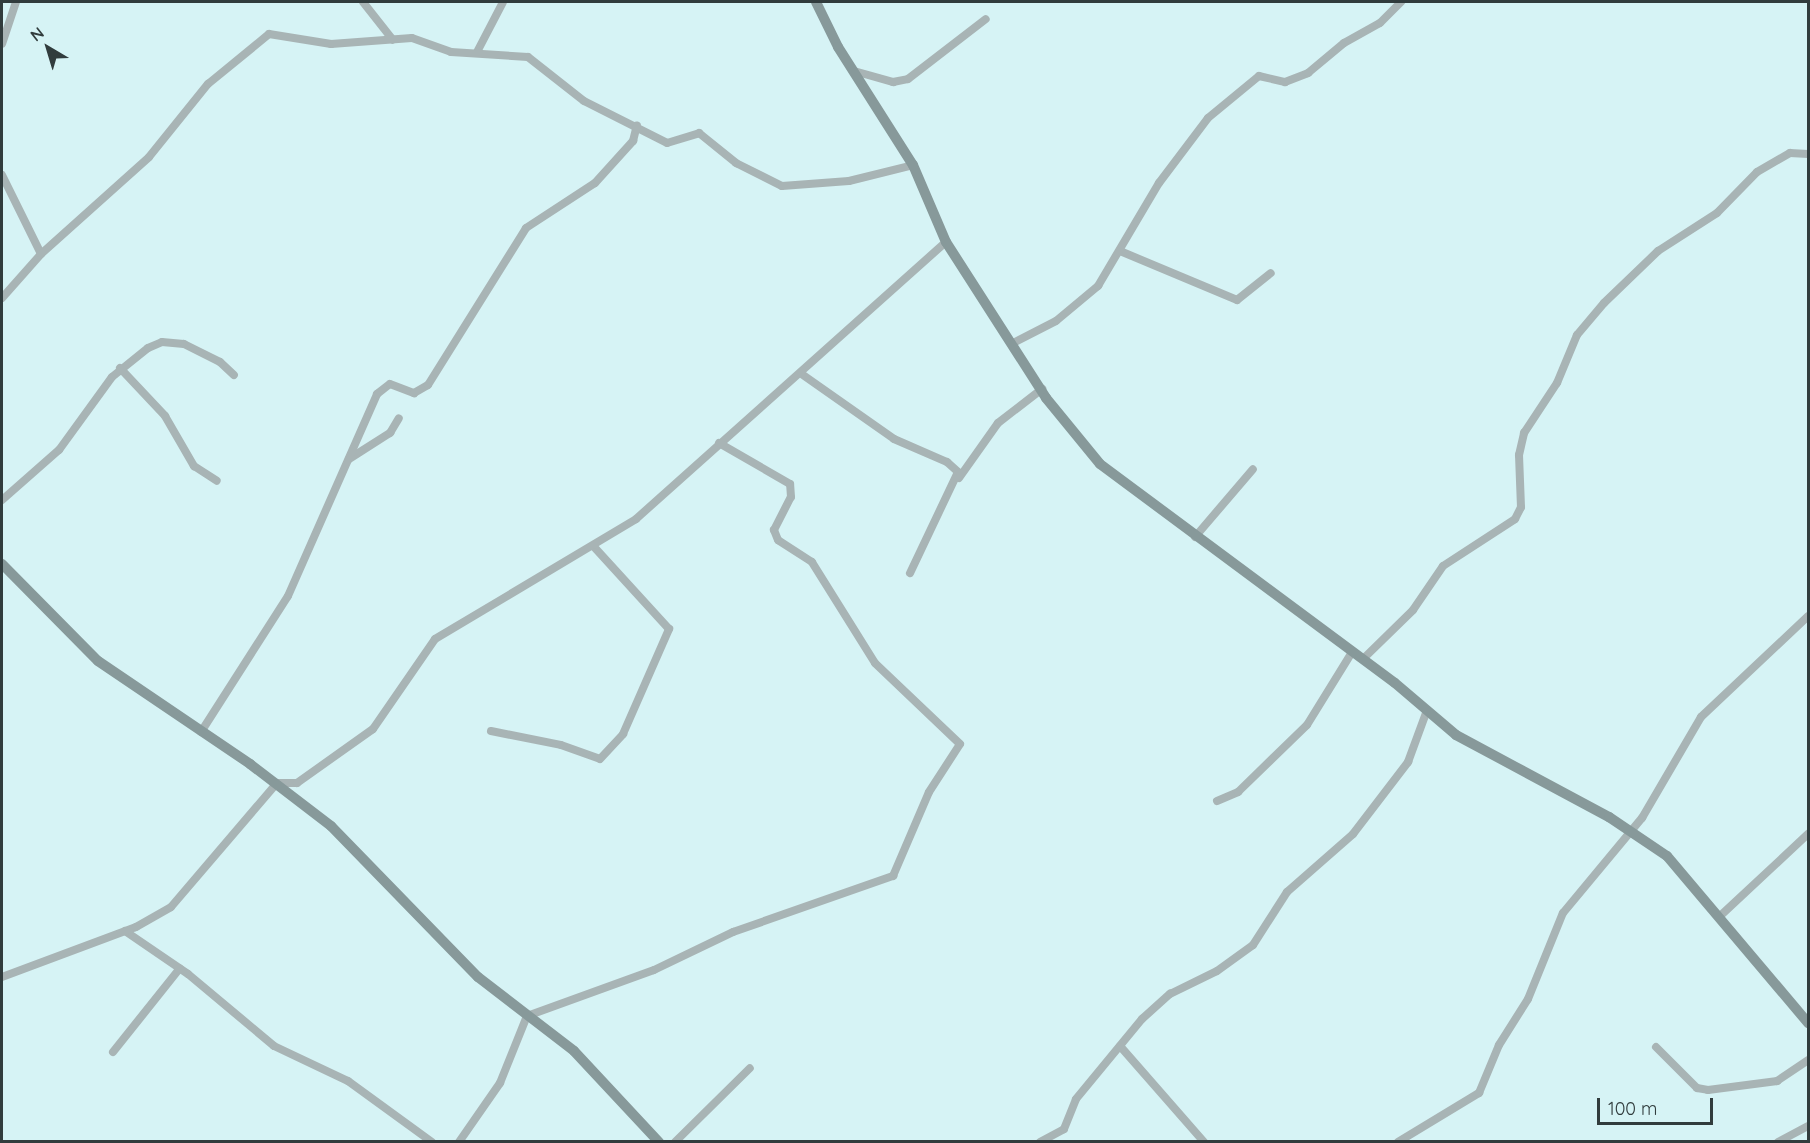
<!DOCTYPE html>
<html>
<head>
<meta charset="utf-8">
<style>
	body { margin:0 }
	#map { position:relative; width:1810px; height:1143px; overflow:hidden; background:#d6f3f5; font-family:Quicksand,sans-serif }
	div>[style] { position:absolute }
	.street>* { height:8px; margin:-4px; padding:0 4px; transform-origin:4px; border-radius:4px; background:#a8b4b5 }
	.secondary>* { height:10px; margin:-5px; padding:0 5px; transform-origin:5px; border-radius:5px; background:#87999a }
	span { translate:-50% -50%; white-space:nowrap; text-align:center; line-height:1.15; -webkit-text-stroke:5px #d6f3f5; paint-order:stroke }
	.frame { position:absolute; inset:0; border:3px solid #313c3d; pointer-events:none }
	.north { position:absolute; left:18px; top:18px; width:60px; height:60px; -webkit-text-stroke:4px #d6f3f5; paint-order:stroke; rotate:322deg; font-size:16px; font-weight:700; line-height:24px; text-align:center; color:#313c3d }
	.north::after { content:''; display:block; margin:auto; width:21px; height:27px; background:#313c3d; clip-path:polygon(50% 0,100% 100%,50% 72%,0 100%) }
	.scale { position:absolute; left:1597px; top:1098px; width:116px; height:27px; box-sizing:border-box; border:3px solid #313c3d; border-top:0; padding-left:8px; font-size:18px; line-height:21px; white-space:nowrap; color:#313c3d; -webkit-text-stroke:4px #d6f3f5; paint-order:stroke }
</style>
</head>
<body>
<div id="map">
	<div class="street">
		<i style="left:363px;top:2px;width:48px;rotate:51.7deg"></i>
		<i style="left:2px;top:44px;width:44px;rotate:-71.6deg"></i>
		<i style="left:477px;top:52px;width:56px;rotate:-62.5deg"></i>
		<i style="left:854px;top:71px;width:41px;rotate:15.8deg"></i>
		<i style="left:893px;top:82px;width:15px;rotate:-11deg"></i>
		<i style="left:908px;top:79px;width:98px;rotate:-37.6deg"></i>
		<i style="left:2px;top:175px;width:88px;rotate:63.7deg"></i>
		<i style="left:1120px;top:251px;width:127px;rotate:22.7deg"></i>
		<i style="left:1237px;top:300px;width:43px;rotate:-38.5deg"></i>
		<i style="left:2px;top:298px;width:59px;rotate:-48.4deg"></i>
		<i style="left:41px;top:254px;width:145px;rotate:-41.9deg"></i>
		<i style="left:149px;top:157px;width:94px;rotate:-51.1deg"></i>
		<i style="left:208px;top:84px;width:79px;rotate:-39.3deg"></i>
		<i style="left:269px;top:34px;width:63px;rotate:9.2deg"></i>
		<i style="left:331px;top:44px;width:81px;rotate:-4.2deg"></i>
		<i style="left:412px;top:38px;width:41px;rotate:19.7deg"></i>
		<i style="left:451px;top:52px;width:77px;rotate:3.7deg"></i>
		<i style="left:528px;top:57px;width:71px;rotate:38.2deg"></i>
		<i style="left:584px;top:101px;width:93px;rotate:26.8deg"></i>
		<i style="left:667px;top:143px;width:34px;rotate:-17deg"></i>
		<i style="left:699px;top:133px;width:48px;rotate:39deg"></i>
		<i style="left:736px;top:163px;width:51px;rotate:26.6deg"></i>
		<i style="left:782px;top:186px;width:67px;rotate:-4.3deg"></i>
		<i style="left:849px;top:181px;width:66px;rotate:-14deg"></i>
		<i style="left:1013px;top:343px;width:48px;rotate:-27.1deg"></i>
		<i style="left:1056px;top:321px;width:55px;rotate:-39.8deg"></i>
		<i style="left:1098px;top:286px;width:120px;rotate:-59.4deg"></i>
		<i style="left:1159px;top:183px;width:81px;rotate:-53deg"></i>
		<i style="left:1208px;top:118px;width:66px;rotate:-39.5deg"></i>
		<i style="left:1259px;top:76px;width:27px;rotate:13deg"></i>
		<i style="left:1285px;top:82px;width:25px;rotate:-21deg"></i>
		<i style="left:1308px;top:73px;width:47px;rotate:-39.8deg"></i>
		<i style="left:1344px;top:43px;width:41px;rotate:-29.1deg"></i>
		<i style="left:1380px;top:23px;width:30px;rotate:-45deg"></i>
		<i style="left:120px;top:368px;width:66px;rotate:46.8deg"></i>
		<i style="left:165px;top:416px;width:58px;rotate:59.9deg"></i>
		<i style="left:194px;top:466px;width:27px;rotate:33deg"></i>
		<i style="left:803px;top:375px;width:111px;rotate:35.1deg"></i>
		<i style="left:894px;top:439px;width:58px;rotate:23.5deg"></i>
		<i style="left:947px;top:462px;width:15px;rotate:42deg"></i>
		<i style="left:958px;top:472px;width:112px;rotate:115.4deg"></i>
		<i style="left:349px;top:459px;width:49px;rotate:-32.4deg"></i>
		<i style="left:390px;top:433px;width:17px;rotate:-59deg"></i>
		<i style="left:959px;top:478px;width:67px;rotate:-54.7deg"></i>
		<i style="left:998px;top:423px;width:56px;rotate:-37.7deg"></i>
		<i style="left:2px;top:500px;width:76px;rotate:-41.3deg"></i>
		<i style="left:59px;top:450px;width:90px;rotate:-54deg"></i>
		<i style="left:112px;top:377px;width:46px;rotate:-38.9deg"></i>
		<i style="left:148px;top:348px;width:15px;rotate:-23deg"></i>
		<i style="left:162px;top:342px;width:22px;rotate:5deg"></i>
		<i style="left:184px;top:344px;width:40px;rotate:26.6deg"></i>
		<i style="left:220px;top:362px;width:19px;rotate:43deg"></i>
		<i style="left:1195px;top:537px;width:89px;rotate:-49.5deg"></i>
		<i style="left:1363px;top:659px;width:70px;rotate:-44.4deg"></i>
		<i style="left:1413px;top:610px;width:53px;rotate:-55.7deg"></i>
		<i style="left:1443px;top:566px;width:86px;rotate:-33.1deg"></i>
		<i style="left:1515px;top:519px;width:13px;rotate:-63deg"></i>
		<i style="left:1521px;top:507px;width:52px;rotate:-92.2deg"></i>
		<i style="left:1519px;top:455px;width:23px;rotate:-77deg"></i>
		<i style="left:1524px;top:433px;width:60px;rotate:-56.6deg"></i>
		<i style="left:1557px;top:383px;width:52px;rotate:-67.4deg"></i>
		<i style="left:1577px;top:335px;width:42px;rotate:-49.8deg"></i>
		<i style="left:1604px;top:303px;width:75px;rotate:-43.9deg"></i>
		<i style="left:1658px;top:251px;width:70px;rotate:-32.8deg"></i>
		<i style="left:1717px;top:213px;width:57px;rotate:-45.7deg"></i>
		<i style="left:1757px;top:172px;width:38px;rotate:-30deg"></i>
		<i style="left:1790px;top:153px;width:18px;rotate:3deg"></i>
		<i style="left:491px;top:731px;width:71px;rotate:11.3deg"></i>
		<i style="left:561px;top:745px;width:41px;rotate:19.7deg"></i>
		<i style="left:600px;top:759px;width:34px;rotate:-47deg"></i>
		<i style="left:623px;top:734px;width:115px;rotate:-66.3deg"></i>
		<i style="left:669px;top:629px;width:111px;rotate:-132.4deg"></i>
		<i style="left:201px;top:732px;width:161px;rotate:-57.4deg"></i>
		<i style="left:288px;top:596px;width:221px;rotate:-66.2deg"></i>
		<i style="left:377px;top:394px;width:16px;rotate:-38deg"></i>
		<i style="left:390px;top:384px;width:26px;rotate:21deg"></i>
		<i style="left:414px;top:393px;width:16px;rotate:-30deg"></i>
		<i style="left:428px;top:385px;width:185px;rotate:-58deg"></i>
		<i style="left:526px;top:228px;width:82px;rotate:-33.1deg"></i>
		<i style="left:595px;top:183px;width:57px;rotate:-47.9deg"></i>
		<i style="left:633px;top:141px;width:16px;rotate:-76deg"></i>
		<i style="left:1217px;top:801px;width:23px;rotate:-23deg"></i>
		<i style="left:1238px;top:792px;width:96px;rotate:-44.2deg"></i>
		<i style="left:1307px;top:725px;width:86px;rotate:-58.3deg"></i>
		<i style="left:1719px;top:917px;width:122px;rotate:-43deg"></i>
		<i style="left:125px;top:931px;width:76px;rotate:34.3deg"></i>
		<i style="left:188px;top:974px;width:112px;rotate:39.9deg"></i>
		<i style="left:274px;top:1046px;width:82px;rotate:25.3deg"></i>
		<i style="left:348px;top:1081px;width:104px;rotate:36deg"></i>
		<i style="left:2px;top:977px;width:143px;rotate:-20.5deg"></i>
		<i style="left:136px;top:927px;width:40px;rotate:-29.7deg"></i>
		<i style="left:171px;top:907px;width:163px;rotate:-49.5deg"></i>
		<i style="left:277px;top:783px;width:20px"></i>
		<i style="left:297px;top:783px;width:93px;rotate:-35.4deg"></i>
		<i style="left:373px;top:729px;width:109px;rotate:-55.4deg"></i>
		<i style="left:435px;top:639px;width:234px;rotate:-30.8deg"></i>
		<i style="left:636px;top:519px;width:416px;rotate:-41.8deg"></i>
		<i style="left:1120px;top:1046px;width:128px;rotate:48.8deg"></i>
		<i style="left:1656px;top:1047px;width:58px;rotate:45deg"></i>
		<i style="left:1697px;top:1088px;width:11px;rotate:10deg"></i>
		<i style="left:1708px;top:1090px;width:70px;rotate:-7.4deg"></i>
		<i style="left:1777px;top:1081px;width:37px;rotate:-34deg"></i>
		<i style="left:113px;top:1052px;width:107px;rotate:-51.4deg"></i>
		<i style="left:459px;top:1142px;width:72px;rotate:-55.2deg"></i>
		<i style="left:500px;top:1083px;width:72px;rotate:-68.1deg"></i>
		<i style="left:527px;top:1016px;width:135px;rotate:-19.9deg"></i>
		<i style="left:654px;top:970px;width:88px;rotate:-25.7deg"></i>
		<i style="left:733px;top:932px;width:170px;rotate:-19.3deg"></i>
		<i style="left:893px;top:876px;width:91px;rotate:-66.8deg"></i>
		<i style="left:929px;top:792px;width:57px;rotate:-57.1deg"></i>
		<i style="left:960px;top:744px;width:117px;rotate:-136.4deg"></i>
		<i style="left:875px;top:663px;width:119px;rotate:-122deg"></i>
		<i style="left:812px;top:562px;width:40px;rotate:-147.1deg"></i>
		<i style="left:778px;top:540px;width:11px;rotate:-112deg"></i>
		<i style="left:774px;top:530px;width:37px;rotate:-63deg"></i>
		<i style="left:791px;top:497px;width:13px;rotate:-94deg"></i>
		<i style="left:790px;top:484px;width:82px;rotate:-150deg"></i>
		<i style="left:675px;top:1142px;width:105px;rotate:-44.6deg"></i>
		<i style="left:1040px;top:1142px;width:27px;rotate:-28deg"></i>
		<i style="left:1064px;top:1129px;width:32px;rotate:-68deg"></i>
		<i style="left:1076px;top:1099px;width:104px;rotate:-50.5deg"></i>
		<i style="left:1142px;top:1019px;width:38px;rotate:-42deg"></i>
		<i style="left:1170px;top:994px;width:52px;rotate:-26.1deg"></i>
		<i style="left:1217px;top:971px;width:44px;rotate:-35.8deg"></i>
		<i style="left:1253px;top:945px;width:63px;rotate:-57.3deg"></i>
		<i style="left:1287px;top:892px;width:88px;rotate:-41.3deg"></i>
		<i style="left:1353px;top:834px;width:91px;rotate:-52.6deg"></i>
		<i style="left:1408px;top:762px;width:52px;rotate:-69.8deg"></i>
		<i style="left:1398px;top:1142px;width:95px;rotate:-31.2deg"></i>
		<i style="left:1479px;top:1093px;width:52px;rotate:-67.4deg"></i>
		<i style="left:1499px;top:1045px;width:54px;rotate:-57.8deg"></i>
		<i style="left:1528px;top:999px;width:93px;rotate:-67.9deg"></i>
		<i style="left:1563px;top:913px;width:124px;rotate:-50.3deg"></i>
		<i style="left:1642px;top:818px;width:117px;rotate:-59.7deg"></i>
		<i style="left:1701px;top:717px;width:147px;rotate:-43.3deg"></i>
		<i style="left:1778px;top:1142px;width:34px;rotate:-28deg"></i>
	</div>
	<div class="secondary">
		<i style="left:816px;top:2px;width:50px;rotate:63.9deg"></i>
		<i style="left:838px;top:47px;width:140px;rotate:57.6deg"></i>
		<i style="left:913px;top:165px;width:84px;rotate:66.8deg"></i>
		<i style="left:946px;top:242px;width:185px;rotate:57.3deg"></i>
		<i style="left:1046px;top:398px;width:85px;rotate:50.7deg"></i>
		<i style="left:1100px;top:464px;width:367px;rotate:36.6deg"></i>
		<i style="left:1395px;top:683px;width:80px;rotate:40.4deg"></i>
		<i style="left:1456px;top:735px;width:174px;rotate:28.2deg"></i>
		<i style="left:1609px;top:817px;width:70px;rotate:33.9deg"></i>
		<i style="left:1667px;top:856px;width:219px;rotate:49.8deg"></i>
		<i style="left:2px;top:564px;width:136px;rotate:45.3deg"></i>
		<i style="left:98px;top:661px;width:184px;rotate:34.1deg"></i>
		<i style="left:250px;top:764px;width:102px;rotate:37.4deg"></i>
		<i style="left:331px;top:826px;width:211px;rotate:45.8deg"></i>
		<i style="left:478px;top:977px;width:121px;rotate:37.6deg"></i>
		<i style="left:574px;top:1051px;width:125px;rotate:47deg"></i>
	</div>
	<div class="frame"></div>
	<div class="north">N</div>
	<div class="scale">100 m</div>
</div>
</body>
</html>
